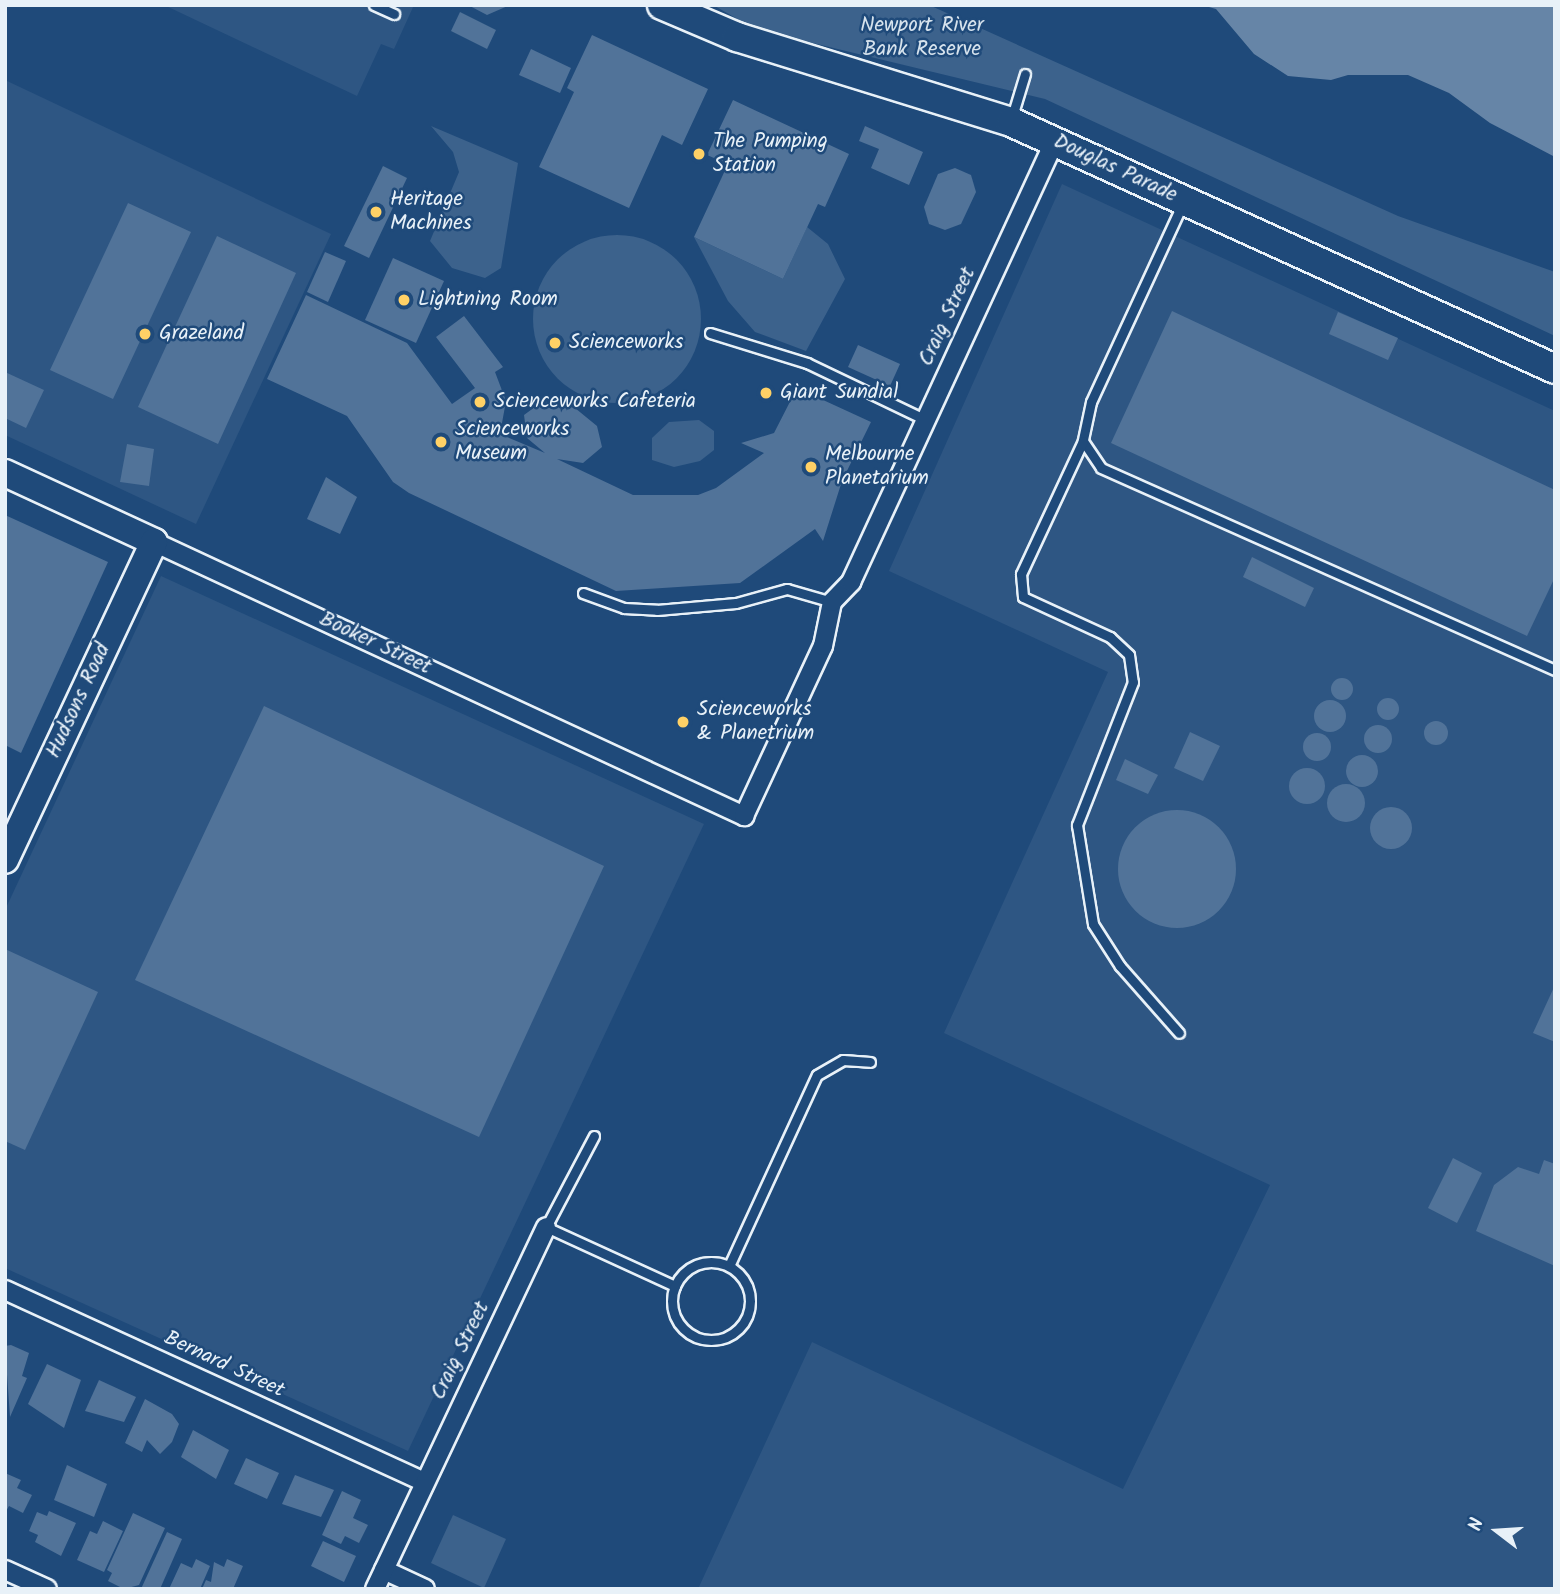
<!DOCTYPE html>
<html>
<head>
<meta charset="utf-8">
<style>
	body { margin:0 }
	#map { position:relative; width:1560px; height:1594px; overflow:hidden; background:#1f4a7a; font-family:Kalam,sans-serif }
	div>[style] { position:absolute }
	.built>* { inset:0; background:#2e5683 }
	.green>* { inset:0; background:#3c628c }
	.round { border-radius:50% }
	.water>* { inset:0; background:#6685a7 }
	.building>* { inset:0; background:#517399 }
	.roads { filter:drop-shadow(2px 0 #e8f1f8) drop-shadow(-2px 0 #e8f1f8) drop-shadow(0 2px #e8f1f8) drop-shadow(0 -2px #e8f1f8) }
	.lane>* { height:9px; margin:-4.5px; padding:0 4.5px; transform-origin:4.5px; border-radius:4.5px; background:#1f4a7a }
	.lane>.ring { margin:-4.5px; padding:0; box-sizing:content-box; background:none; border:9px solid #1f4a7a; border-radius:50% }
	.street>* { height:18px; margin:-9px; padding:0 9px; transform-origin:9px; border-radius:9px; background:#1f4a7a }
	.secondary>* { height:26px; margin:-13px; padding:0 13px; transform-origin:13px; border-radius:13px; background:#1f4a7a }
	.primary>* { height:28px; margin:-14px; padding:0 14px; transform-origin:14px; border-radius:14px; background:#1f4a7a }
	.dots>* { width:19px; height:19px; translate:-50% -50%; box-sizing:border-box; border:4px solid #1f4a7a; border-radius:50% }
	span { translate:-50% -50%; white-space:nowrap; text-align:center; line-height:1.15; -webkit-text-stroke:5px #1f4a7a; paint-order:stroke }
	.park-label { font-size:21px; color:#d7e3ed }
	.poi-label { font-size:21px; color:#e8f1f8 }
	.left { translate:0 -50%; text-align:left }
	.street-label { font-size:21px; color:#e8f1f8 }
	.frame { position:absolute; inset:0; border:7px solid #e8f1f8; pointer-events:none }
	.north { position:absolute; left:1462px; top:1496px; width:70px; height:70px; -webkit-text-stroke:5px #1f4a7a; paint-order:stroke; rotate:287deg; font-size:19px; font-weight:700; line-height:28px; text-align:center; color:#e8f1f8 }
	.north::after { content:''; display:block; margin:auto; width:24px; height:32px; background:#e8f1f8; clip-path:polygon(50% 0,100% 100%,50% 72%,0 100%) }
</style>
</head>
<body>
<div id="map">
	<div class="built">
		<i style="clip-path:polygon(164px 5px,414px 5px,394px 49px,381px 44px,357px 96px)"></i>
		<i style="clip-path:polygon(5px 80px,331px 234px,196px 524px,5px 435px)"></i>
		<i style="clip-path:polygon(1062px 184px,1555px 411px,1555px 1589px,698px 1589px,812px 1342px,1123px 1489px,1270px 1185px,944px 1033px,1108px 672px,889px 571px)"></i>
		<i style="clip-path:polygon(161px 576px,704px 824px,408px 1451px,5px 1268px,5px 910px)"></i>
	</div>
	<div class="green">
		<i style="clip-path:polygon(713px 5px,929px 5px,1398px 216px,1555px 272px,1555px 336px,1045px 99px,755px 29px)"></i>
		<i style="clip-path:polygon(431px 126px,518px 163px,501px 268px,485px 278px,452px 268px,430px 241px,459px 172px,453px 152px)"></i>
		<i style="clip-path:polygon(807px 227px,828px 244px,845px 279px,806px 351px,755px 332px,728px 301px,694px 237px,783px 279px)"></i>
		<i class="round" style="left:533px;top:235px;width:168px;height:168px"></i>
		<i style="clip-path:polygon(699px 420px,714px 431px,714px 450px,700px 461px,674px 467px,652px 460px,652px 438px,669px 422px)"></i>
		<i style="clip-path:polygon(453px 1515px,506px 1539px,484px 1588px,431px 1563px)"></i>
	</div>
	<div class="water">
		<i style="clip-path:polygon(1202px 5px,1555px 5px,1555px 157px,1490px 123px,1449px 93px,1408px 75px,1348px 75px,1331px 80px,1288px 76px,1254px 54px,1216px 9px)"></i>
	</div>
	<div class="building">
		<i style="clip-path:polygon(468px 5px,510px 5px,487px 15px)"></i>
		<i style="clip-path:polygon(460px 12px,496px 30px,487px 49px,451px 31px)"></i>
		<i style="clip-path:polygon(592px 35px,708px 89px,682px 145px,662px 135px,629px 208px,539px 167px,574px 92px,567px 88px)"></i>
		<i style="clip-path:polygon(531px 49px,571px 68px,560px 93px,519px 75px)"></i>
		<i style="clip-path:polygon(733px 100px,849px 154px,825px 207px,818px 204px,783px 279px,694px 237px,728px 164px,707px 155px)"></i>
		<i style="clip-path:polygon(865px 126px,923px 152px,909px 185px,871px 168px,879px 149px,859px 141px)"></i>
		<i style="clip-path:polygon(383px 166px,407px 178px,369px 258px,344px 246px)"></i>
		<i style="clip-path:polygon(955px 168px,971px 175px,976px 192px,961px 224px,945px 230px,929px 224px,924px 207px,938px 174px)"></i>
		<i style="clip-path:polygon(128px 203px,191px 232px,113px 399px,50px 370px)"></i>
		<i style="clip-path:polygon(217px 236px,296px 273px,218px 444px,138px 407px)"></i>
		<i style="clip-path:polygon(325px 252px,346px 261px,328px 302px,307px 292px)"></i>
		<i style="clip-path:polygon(393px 258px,444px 281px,416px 343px,365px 320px)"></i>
		<i style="clip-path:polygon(306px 295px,407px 343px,452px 404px,475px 388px,436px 337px,464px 316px,503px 367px,495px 372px,506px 401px,500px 434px,545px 453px,527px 438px,524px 415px,543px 401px,575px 408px,597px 426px,602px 447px,583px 463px,557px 459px,633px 495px,698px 495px,716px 488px,764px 453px,741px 443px,774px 433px,797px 388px,871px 422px,842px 481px,823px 541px,815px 529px,740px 583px,616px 591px,409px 493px,393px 482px,347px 416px,267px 379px)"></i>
		<i style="clip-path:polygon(1172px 311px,1555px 490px,1555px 577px,1527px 636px,1111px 443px)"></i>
		<i style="clip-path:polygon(1338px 312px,1398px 338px,1388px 360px,1329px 334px)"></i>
		<i style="clip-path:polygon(858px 345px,900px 364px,890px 386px,848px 367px)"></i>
		<i style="clip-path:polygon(5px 372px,44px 390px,26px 428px,5px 418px)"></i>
		<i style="clip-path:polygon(127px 444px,154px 449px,149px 486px,120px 482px)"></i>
		<i style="clip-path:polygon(326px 477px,357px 497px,340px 534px,307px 519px)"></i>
		<i style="clip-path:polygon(5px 515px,108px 562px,21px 753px,5px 745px)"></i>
		<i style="clip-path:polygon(1252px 557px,1314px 588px,1305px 607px,1243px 577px)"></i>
		<i class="round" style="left:1331px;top:678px;width:22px;height:22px"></i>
		<i class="round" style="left:1377px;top:698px;width:22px;height:22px"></i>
		<i class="round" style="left:1314px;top:700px;width:32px;height:32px"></i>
		<i style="clip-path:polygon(264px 706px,604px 866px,479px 1137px,135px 980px)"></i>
		<i class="round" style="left:1424px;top:721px;width:24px;height:24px"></i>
		<i class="round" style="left:1364px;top:725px;width:28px;height:28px"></i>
		<i style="clip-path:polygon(1190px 732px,1220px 746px,1203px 781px,1174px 768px)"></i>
		<i class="round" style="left:1303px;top:733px;width:28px;height:28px"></i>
		<i class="round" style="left:1346px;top:755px;width:32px;height:32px"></i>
		<i style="clip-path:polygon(1125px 759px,1158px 775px,1148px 794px,1116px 780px)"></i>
		<i class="round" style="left:1289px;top:768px;width:36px;height:36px"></i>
		<i class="round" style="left:1327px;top:784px;width:38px;height:38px"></i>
		<i class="round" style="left:1370px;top:807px;width:42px;height:42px"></i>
		<i class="round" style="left:1118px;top:810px;width:118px;height:118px"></i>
		<i style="clip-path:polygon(5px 949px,98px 992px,25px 1150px,5px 1141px)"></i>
		<i style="clip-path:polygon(1555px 985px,1555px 1042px,1533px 1033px)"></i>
		<i style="clip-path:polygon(1453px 1158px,1482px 1173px,1457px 1223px,1428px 1208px)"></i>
		<i style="clip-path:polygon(1544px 1160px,1555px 1164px,1555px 1266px,1476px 1231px,1494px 1185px,1518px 1167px,1539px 1174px)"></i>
		<i style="clip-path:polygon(11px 1345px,29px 1353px,22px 1376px,27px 1378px,10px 1417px,5px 1346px)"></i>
		<i style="clip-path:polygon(47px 1364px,81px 1380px,64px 1428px,28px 1404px)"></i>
		<i style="clip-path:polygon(99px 1380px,136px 1397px,124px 1422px,85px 1411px)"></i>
		<i style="clip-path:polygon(145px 1399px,172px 1414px,179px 1424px,172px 1442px,160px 1454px,147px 1440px,142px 1452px,125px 1443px)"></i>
		<i style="clip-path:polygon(193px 1430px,229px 1450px,216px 1479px,181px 1457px)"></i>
		<i style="clip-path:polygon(246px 1458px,279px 1473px,267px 1499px,234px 1484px)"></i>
		<i style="clip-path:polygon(67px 1465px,107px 1484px,94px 1517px,54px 1500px)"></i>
		<i style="clip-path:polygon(5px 1473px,21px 1480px,17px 1488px,32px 1495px,23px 1513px,9px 1506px,5px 1513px)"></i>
		<i style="clip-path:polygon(295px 1475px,334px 1490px,321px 1517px,282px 1504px)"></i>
		<i style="clip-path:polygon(342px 1491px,361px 1500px,353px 1518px,368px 1525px,359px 1543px,345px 1536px,341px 1544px,322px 1535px)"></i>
		<i style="clip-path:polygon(49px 1511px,76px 1523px,61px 1556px,35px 1542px,38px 1535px,29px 1531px,37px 1512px,47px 1516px)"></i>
		<i style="clip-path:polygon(133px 1513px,165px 1528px,139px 1585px,124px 1589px,108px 1581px,112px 1573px,107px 1570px)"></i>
		<i style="clip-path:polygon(103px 1521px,123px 1531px,104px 1572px,77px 1560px,90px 1531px,97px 1534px)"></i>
		<i style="clip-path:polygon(167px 1532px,182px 1539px,160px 1589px,141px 1589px)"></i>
		<i style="clip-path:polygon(323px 1541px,356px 1556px,344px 1582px,311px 1566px)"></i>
		<i style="clip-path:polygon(196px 1559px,210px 1566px,200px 1589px,169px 1589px,181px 1563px,192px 1568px)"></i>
		<i style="clip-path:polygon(227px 1559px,243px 1566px,233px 1589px,202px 1589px,206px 1580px,211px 1582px,214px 1562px,224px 1567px)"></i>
	</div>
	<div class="roads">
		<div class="lane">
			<i style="left:374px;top:5px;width:22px;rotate:24deg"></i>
			<i style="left:1011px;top:120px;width:48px;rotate:-73.1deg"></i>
			<i style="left:1182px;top:205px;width:217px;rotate:114.8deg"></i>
			<i style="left:1091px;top:402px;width:40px;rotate:102deg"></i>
			<i style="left:1083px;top:441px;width:32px;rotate:56deg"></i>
			<i style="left:1101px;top:468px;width:497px;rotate:24deg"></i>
			<i style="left:710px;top:333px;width:102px;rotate:17.2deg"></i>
			<i style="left:807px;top:363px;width:127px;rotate:25.6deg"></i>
			<i style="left:1083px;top:441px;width:147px;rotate:115deg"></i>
			<i style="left:1021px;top:574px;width:23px;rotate:85deg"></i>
			<i style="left:1023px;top:597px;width:96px;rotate:24.7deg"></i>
			<i style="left:1110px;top:637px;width:26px;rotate:43deg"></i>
			<i style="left:1129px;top:655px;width:27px;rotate:82deg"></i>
			<i style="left:1133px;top:682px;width:154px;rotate:111.4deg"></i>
			<i style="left:1077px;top:825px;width:100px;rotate:80.8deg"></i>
			<i style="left:1093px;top:924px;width:50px;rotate:57.3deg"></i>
			<i style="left:1120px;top:966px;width:89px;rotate:48.6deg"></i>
			<i style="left:583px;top:593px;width:44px;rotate:20.1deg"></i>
			<i style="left:624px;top:608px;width:33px;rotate:3deg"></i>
			<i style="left:657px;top:610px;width:79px;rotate:-5.1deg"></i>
			<i style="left:736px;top:603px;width:53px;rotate:-15.4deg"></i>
			<i style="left:787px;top:589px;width:47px;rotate:16.1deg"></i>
			<i style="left:594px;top:1136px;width:103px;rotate:117.8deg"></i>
			<i style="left:546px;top:1227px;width:142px;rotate:24.6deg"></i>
			<i class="ring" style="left:672px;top:1262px;width:69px;height:69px"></i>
			<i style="left:729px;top:1266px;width:210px;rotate:-65.3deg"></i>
			<i style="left:817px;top:1075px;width:30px;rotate:-30deg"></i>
			<i style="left:843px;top:1060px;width:27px;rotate:4deg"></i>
		</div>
		<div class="street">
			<i style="left:154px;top:542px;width:651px;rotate:24.91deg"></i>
			<i style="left:744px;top:816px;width:187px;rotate:-65.1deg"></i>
			<i style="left:823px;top:646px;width:45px;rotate:-78.4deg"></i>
			<i style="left:832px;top:602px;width:28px;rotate:-46deg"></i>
			<i style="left:851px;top:582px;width:487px;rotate:-65.2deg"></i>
			<i style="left:5px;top:1290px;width:461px;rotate:24.6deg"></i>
			<i style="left:5px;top:1570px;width:46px;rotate:24.3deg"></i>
			<i style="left:384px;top:1570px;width:45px;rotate:24.9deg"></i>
			<i style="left:375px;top:1589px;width:400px;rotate:-64.7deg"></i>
		</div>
		<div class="secondary">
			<i style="left:5px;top:473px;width:164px;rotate:24.8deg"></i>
			<i style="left:154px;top:542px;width:351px;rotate:115.1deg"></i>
		</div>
		<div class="primary">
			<i style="left:662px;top:5px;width:82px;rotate:23.1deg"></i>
			<i style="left:737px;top:37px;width:287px;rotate:17.2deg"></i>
			<i style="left:1011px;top:122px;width:597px;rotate:24.42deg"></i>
		</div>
	</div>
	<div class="dots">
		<i style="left:699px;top:154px;background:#ffd166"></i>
		<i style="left:376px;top:212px;background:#ffd166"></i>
		<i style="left:404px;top:300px;background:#ffd166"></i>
		<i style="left:145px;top:334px;background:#ffd166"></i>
		<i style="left:555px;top:343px;background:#ffd166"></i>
		<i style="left:766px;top:393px;background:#ffd166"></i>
		<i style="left:480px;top:402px;background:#ffd166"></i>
		<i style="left:441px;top:442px;background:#ffd166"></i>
		<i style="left:811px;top:467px;background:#ffd166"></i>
		<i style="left:683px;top:722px;background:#ffd166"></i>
	</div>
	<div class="park-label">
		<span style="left:922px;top:38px">Newport River<br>Bank Reserve</span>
	</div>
	<div class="poi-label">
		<span class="left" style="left:713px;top:154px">The Pumping<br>Station</span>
		<span class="left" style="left:390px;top:212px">Heritage<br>Machines</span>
		<span class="left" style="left:418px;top:300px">Lightning Room</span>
		<span class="left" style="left:159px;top:334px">Grazeland</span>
		<span class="left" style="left:569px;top:343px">Scienceworks</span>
		<span class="left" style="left:780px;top:393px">Giant Sundial</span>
		<span class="left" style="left:494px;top:402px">Scienceworks Cafeteria</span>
		<span class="left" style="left:455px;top:442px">Scienceworks<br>Museum</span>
		<span class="left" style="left:825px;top:467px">Melbourne<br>Planetarium</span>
		<span class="left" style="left:697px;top:722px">Scienceworks<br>&amp; Planetrium</span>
	</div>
	<div class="street-label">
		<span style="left:1115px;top:169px;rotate:25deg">Douglas Parade</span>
		<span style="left:948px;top:317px;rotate:-65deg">Craig Street</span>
		<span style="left:375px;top:644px;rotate:25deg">Booker Street</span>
		<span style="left:79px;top:701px;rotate:-65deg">Hudsons Road</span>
		<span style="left:461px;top:1351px;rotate:-64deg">Craig Street</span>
		<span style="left:224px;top:1365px;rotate:25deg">Bernard Street</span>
	</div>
	<div class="frame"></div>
	<div class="north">N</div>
</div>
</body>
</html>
